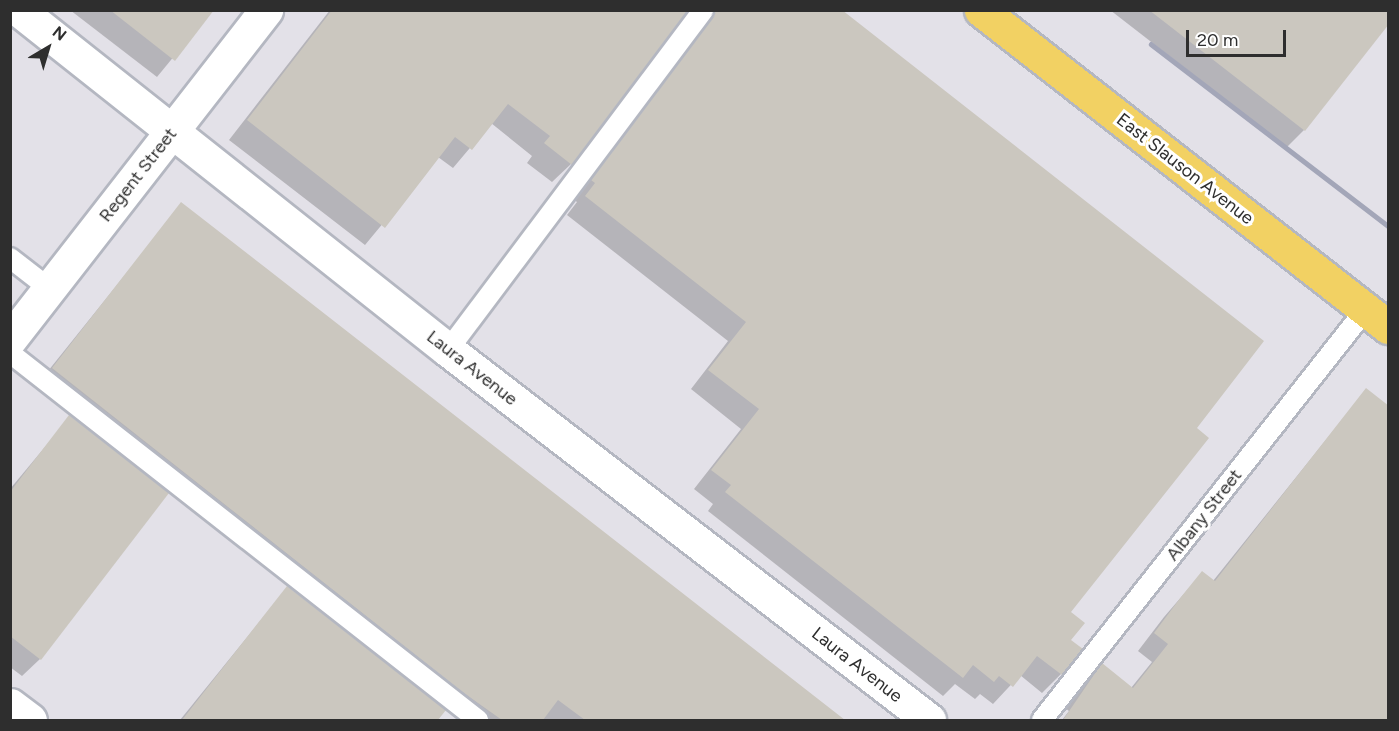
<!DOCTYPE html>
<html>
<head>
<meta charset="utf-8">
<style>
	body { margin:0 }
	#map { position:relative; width:1399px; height:731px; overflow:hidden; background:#efe9e1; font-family:Figtree,sans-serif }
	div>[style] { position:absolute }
	.industrial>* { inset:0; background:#e3e1e8 }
	.shadow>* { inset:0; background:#0003 }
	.building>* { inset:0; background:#cbc7bf }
	.roads { filter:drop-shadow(2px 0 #b4b7c1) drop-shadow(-2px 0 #b4b7c1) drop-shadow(0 2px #b4b7c1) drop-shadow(0 -2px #b4b7c1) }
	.service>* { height:20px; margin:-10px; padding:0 10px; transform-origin:10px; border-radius:10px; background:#fff }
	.minor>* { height:33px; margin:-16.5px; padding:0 16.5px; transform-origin:16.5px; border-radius:16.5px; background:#fff }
	.primary>* { height:33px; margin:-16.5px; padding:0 16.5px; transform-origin:16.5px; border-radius:16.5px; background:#f2d163 }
	.rail>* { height:4.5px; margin:-2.25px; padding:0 2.25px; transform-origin:2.25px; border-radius:2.25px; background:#a3a6b8 }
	span { translate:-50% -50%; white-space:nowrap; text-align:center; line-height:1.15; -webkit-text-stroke:6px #fff; paint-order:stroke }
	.street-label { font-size:18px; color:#2e2e2e }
	.frame { position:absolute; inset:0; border:12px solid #2e2e2e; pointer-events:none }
	.north { position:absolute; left:18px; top:18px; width:60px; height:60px; -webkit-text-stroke:4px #fff; paint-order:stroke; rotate:38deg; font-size:16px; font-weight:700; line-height:24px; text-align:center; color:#2e2e2e }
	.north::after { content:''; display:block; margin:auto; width:21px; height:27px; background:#2e2e2e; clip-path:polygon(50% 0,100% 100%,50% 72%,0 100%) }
	.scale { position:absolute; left:1186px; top:30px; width:100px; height:27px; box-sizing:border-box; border:3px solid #2e2e2e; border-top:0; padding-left:8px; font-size:18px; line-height:21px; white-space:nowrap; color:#2e2e2e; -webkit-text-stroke:4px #fff; paint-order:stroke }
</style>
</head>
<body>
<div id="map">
	<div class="industrial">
		<i style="clip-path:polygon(11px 11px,1388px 11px,1388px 720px,11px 720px)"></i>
	</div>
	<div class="shadow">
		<i style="clip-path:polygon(70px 10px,212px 10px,157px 77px)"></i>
		<i style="clip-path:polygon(330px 10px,840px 10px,1195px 428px,1069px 612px,1069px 640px,1081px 649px,1061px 674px,1042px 693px,1020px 675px,993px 704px,980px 694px,975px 699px,955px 684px,943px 696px,708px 511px,713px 504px,694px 489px,741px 429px,691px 389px,728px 341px,567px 215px,577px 202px,573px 199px,692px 19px,680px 18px,571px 164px,552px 182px,527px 163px,532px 156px,491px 123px,453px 168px,438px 157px,365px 245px,229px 140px)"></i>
		<i style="clip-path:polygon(1110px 10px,1388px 10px,1304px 130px,1287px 147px)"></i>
		<i style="clip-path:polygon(182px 204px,842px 720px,463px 720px,36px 386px)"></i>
		<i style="clip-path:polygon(1366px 390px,1388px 408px,1388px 720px,1062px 720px,1069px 711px,1065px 708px,1102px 665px,1131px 688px,1152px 662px,1138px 651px,1164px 617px,1202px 573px,1213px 581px)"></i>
		<i style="clip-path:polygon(70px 417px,40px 659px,22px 676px,10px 667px,10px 489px)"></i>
		<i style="clip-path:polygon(287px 588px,444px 710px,436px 720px,180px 720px)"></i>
	</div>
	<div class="building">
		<i style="clip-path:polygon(110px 10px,214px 10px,175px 61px)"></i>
		<i style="clip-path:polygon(332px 10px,688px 10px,572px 165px,544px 143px,550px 136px,508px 104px,472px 150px,455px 137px,385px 228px,247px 120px)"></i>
		<i style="clip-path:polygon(715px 10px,842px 10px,1264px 341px,1197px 428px,1209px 438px,1071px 612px,1085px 623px,1071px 640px,1083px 649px,1062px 675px,1037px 656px,1013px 687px,999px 676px,994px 682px,973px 665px,963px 678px,725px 492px,731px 485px,711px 470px,759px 409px,708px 370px,746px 322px,585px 196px,595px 183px,591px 180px)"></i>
		<i style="clip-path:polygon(1149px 10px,1389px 10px,1389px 24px,1305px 131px)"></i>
		<i style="clip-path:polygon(181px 202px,266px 268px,845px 720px,585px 720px,558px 700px,543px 720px,502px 720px,461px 691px,52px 368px)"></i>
		<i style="clip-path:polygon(1366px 388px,1389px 406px,1389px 720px,1063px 720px,1102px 663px,1133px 688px,1168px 644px,1154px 633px,1181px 597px,1202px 571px,1215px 581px)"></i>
		<i style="clip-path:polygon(69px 415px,169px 493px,41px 660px,10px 636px,10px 492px)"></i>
		<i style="clip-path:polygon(287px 586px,446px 710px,438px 720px,182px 720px)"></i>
	</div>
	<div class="roads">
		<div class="service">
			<i style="left:10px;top:258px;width:51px;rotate:37.8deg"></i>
			<i style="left:448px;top:350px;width:425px;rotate:-53.1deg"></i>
			<i style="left:10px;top:353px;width:595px;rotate:38.1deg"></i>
			<i style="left:1042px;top:720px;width:523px;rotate:-51.75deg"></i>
		</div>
		<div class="minor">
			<i style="left:19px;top:10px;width:547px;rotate:38.4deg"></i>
			<i style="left:448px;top:350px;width:607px;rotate:37.57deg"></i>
			<i style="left:10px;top:339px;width:417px;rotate:-52.1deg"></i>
			<i style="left:10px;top:705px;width:25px;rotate:37deg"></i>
		</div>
		<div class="primary">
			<i style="left:981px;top:10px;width:516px;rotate:37.91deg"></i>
		</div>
	</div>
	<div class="rail">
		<i style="left:1151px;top:44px;width:299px;rotate:37.5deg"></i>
	</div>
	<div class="street-label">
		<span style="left:1185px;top:169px;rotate:38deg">East Slauson Avenue</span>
		<span style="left:138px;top:175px;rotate:-52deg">Regent Street</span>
		<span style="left:472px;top:368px;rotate:38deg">Laura Avenue</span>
		<span style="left:1204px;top:515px;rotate:-52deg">Albany Street</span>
		<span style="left:857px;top:665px;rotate:38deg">Laura Avenue</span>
	</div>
	<div class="frame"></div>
	<div class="north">N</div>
	<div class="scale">20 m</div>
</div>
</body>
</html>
